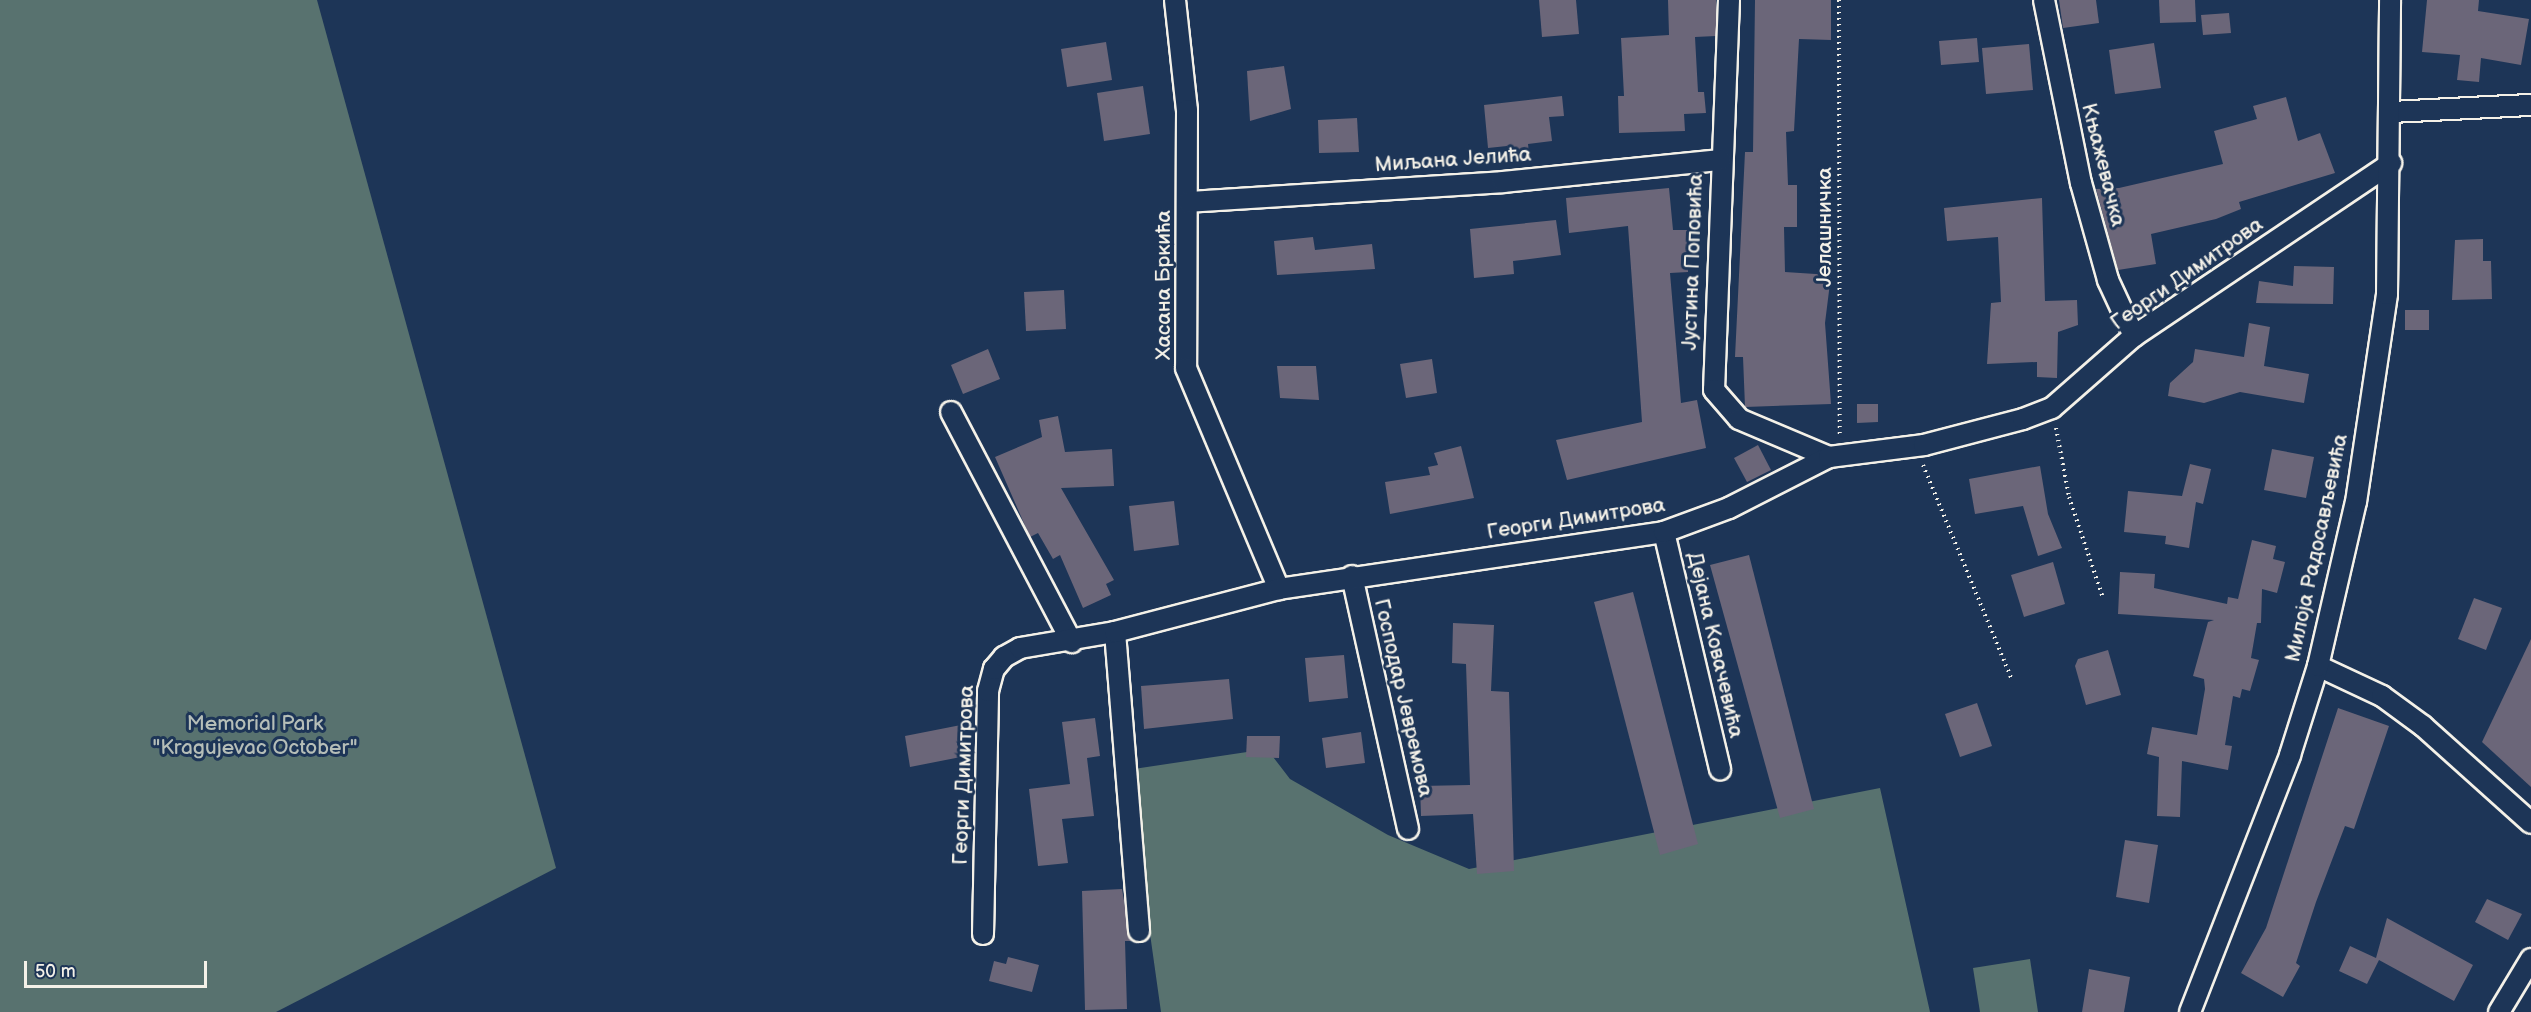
<!DOCTYPE html>
<html>
<head>
<meta charset="utf-8">
<style>
	body { margin:0 }
	#map { position:relative; width:2531px; height:1012px; overflow:hidden; background:#1d3557; font-family:"Balsamiq Sans",sans-serif }
	div>[style] { position:absolute }
	.green>* { inset:0; background:#58726f }
	.building>* { inset:0; background:#6b6679 }
	.path>* { height:4px; margin-top:-2px; transform-origin:0; background:repeating-linear-gradient(90deg,#f4f1e8 0 1.5px,transparent 0 6px) }
	.roads { filter:drop-shadow(2px 0 #f4f1e8) drop-shadow(-2px 0 #f4f1e8) drop-shadow(0 2px #f4f1e8) drop-shadow(0 -2px #f4f1e8) }
	.minor>* { height:20px; margin:-10px; padding:0 10px; transform-origin:10px; border-radius:10px; background:#1d3557 }
	span { translate:-50% -50%; white-space:nowrap; text-align:center; line-height:1.15; -webkit-text-stroke:6px #1d3557; paint-order:stroke }
	.street-label { font-size:21px; color:#f4f1e8 }
	.park-label { font-size:21px; color:#b6beb8 }
	.scale { position:absolute; left:24px; top:961px; width:183px; height:27px; box-sizing:border-box; border:3px solid #f4f1e8; border-top:0; padding-left:8px; font-size:18px; line-height:21px; white-space:nowrap; color:#f4f1e8; -webkit-text-stroke:4px #1d3557; paint-order:stroke }
</style>
</head>
<body>
<div id="map">
	<div class="green">
		<i style="clip-path:polygon(0 0,317px 0,556px 868px,276px 1012px,0 1012px)"></i>
		<i style="clip-path:polygon(1267px 749px,1290px 779px,1388px 835px,1469px 869px,1880px 788px,1930px 1012px,1161px 1012px,1127px 770px)"></i>
		<i style="clip-path:polygon(2030px 959px,2038px 1012px,1980px 1012px,1973px 968px)"></i>
	</div>
	<div class="building">
		<i style="clip-path:polygon(1539px 0,1576px 0,1579px 34px,1542px 37px)"></i>
		<i style="clip-path:polygon(1668px 0,1716px 0,1716px 36px,1695px 37px,1698px 92px,1704px 92px,1706px 113px,1684px 114px,1685px 131px,1619px 133px,1618px 96px,1624px 96px,1621px 38px,1669px 35px)"></i>
		<i style="clip-path:polygon(1755px 0,1831px 0,1831px 40px,1799px 39px,1794px 131px,1786px 132px,1788px 185px,1797px 185px,1797px 227px,1784px 227px,1785px 272px,1831px 275px,1825px 323px,1831px 404px,1745px 407px,1743px 357px,1735px 357px,1745px 152px,1753px 152px)"></i>
		<i style="clip-path:polygon(2059px 0,2096px 0,2099px 23px,2063px 28px)"></i>
		<i style="clip-path:polygon(2159px 0,2195px 0,2196px 22px,2160px 23px)"></i>
		<i style="clip-path:polygon(2427px 0,2479px 0,2478px 11px,2529px 19px,2521px 65px,2481px 58px,2479px 82px,2457px 80px,2460px 55px,2422px 52px)"></i>
		<i style="clip-path:polygon(2229px 13px,2231px 33px,2203px 35px,2201px 15px)"></i>
		<i style="clip-path:polygon(1977px 38px,1979px 62px,1941px 65px,1939px 41px)"></i>
		<i style="clip-path:polygon(1106px 42px,1112px 80px,1067px 87px,1061px 49px)"></i>
		<i style="clip-path:polygon(2154px 43px,2161px 88px,2115px 94px,2109px 50px)"></i>
		<i style="clip-path:polygon(2029px 44px,2033px 90px,1986px 94px,1982px 48px)"></i>
		<i style="clip-path:polygon(1284px 66px,1291px 109px,1250px 121px,1247px 71px)"></i>
		<i style="clip-path:polygon(1143px 86px,1150px 134px,1104px 141px,1097px 93px)"></i>
		<i style="clip-path:polygon(1562px 96px,1564px 116px,1549px 117px,1552px 141px,1528px 144px,1529px 153px,1508px 155px,1507px 146px,1488px 148px,1484px 105px)"></i>
		<i style="clip-path:polygon(2286px 97px,2298px 141px,2320px 133px,2335px 173px,2239px 202px,2241px 209px,2216px 219px,2151px 234px,2156px 264px,2118px 270px,2096px 189px,2119px 188px,2223px 164px,2214px 131px,2257px 119px,2253px 106px)"></i>
		<i style="clip-path:polygon(1357px 118px,1359px 152px,1319px 153px,1318px 120px)"></i>
		<i style="clip-path:polygon(1669px 188px,1673px 230px,1687px 230px,1688px 272px,1670px 273px,1681px 403px,1697px 400px,1706px 448px,1567px 480px,1556px 440px,1642px 422px,1628px 226px,1569px 233px,1566px 198px)"></i>
		<i style="clip-path:polygon(2042px 198px,2045px 301px,2077px 300px,2078px 325px,2058px 332px,2057px 378px,2037px 377px,2037px 362px,1987px 364px,1991px 303px,2001px 302px,1998px 237px,1947px 241px,1944px 208px)"></i>
		<i style="clip-path:polygon(1556px 220px,1561px 255px,1513px 261px,1514px 274px,1474px 278px,1470px 229px)"></i>
		<i style="clip-path:polygon(1313px 237px,1315px 250px,1372px 244px,1375px 269px,1277px 275px,1274px 241px)"></i>
		<i style="clip-path:polygon(2483px 239px,2483px 261px,2491px 261px,2492px 299px,2452px 300px,2455px 240px)"></i>
		<i style="clip-path:polygon(2294px 266px,2334px 267px,2333px 304px,2256px 303px,2259px 281px,2293px 286px)"></i>
		<i style="clip-path:polygon(1064px 290px,1066px 329px,1026px 331px,1024px 292px)"></i>
		<i style="clip-path:polygon(2405px 310px,2429px 310px,2429px 330px,2405px 330px)"></i>
		<i style="clip-path:polygon(2249px 323px,2270px 327px,2264px 366px,2309px 374px,2304px 403px,2240px 392px,2204px 403px,2168px 396px,2170px 383px,2193px 362px,2195px 349px,2244px 357px)"></i>
		<i style="clip-path:polygon(988px 349px,1000px 379px,963px 394px,951px 365px)"></i>
		<i style="clip-path:polygon(1432px 359px,1437px 393px,1406px 398px,1400px 364px)"></i>
		<i style="clip-path:polygon(1277px 366px,1316px 366px,1319px 400px,1280px 398px)"></i>
		<i style="clip-path:polygon(1857px 404px,1878px 404px,1878px 422px,1857px 423px)"></i>
		<i style="clip-path:polygon(1058px 416px,1065px 452px,1112px 449px,1114px 486px,1061px 488px,1114px 580px,1106px 584px,1111px 595px,1083px 608px,1060px 555px,1053px 559px,1038px 533px,1030px 537px,995px 457px,1042px 437px,1039px 420px)"></i>
		<i style="clip-path:polygon(1758px 445px,1771px 470px,1747px 482px,1734px 458px)"></i>
		<i style="clip-path:polygon(1461px 446px,1474px 498px,1390px 514px,1385px 482px,1430px 475px,1428px 467px,1438px 465px,1434px 453px)"></i>
		<i style="clip-path:polygon(2272px 449px,2314px 457px,2306px 498px,2264px 490px)"></i>
		<i style="clip-path:polygon(2190px 464px,2211px 469px,2203px 504px,2196px 502px,2189px 548px,2165px 544px,2166px 536px,2124px 532px,2128px 491px,2182px 496px)"></i>
		<i style="clip-path:polygon(2040px 466px,2048px 514px,2062px 548px,2038px 556px,2023px 506px,1975px 514px,1969px 479px)"></i>
		<i style="clip-path:polygon(1174px 501px,1179px 545px,1134px 551px,1129px 506px)"></i>
		<i style="clip-path:polygon(2252px 540px,2276px 546px,2273px 559px,2285px 562px,2277px 593px,2262px 589px,2261px 623px,2257px 623px,2251px 658px,2259px 660px,2250px 691px,2242px 689px,2240px 698px,2233px 696px,2225px 745px,2232px 746px,2228px 770px,2182px 761px,2180px 817px,2157px 816px,2159px 757px,2147px 754px,2152px 727px,2197px 735px,2205px 689px,2204px 679px,2193px 676px,2208px 622px,2214px 620px,2118px 614px,2120px 572px,2155px 574px,2154px 588px,2227px 604px,2228px 597px,2238px 599px)"></i>
		<i style="clip-path:polygon(1749px 555px,1814px 809px,1780px 818px,1710px 565px)"></i>
		<i style="clip-path:polygon(2053px 562px,2065px 604px,2024px 617px,2011px 575px)"></i>
		<i style="clip-path:polygon(1633px 592px,1698px 844px,1660px 855px,1594px 602px)"></i>
		<i style="clip-path:polygon(2474px 598px,2502px 608px,2486px 650px,2458px 639px)"></i>
		<i style="clip-path:polygon(1453px 623px,1494px 625px,1491px 691px,1509px 692px,1514px 871px,1477px 874px,1473px 814px,1421px 816px,1420px 786px,1470px 785px,1466px 664px,1452px 663px)"></i>
		<i style="clip-path:polygon(2531px 639px,2531px 787px,2482px 742px)"></i>
		<i style="clip-path:polygon(2108px 650px,2121px 695px,2086px 705px,2075px 666px,2078px 659px)"></i>
		<i style="clip-path:polygon(1344px 655px,1348px 698px,1309px 702px,1305px 658px)"></i>
		<i style="clip-path:polygon(1229px 679px,1233px 719px,1144px 729px,1141px 686px)"></i>
		<i style="clip-path:polygon(1977px 703px,1992px 746px,1960px 757px,1945px 714px)"></i>
		<i style="clip-path:polygon(2338px 708px,2389px 726px,2354px 829px,2345px 826px,2316px 902px,2296px 963px,2300px 966px,2283px 997px,2241px 973px,2266px 928px)"></i>
		<i style="clip-path:polygon(1095px 718px,1100px 756px,1087px 758px,1094px 816px,1062px 819px,1068px 863px,1038px 866px,1029px 789px,1070px 784px,1062px 722px)"></i>
		<i style="clip-path:polygon(966px 724px,971px 755px,910px 767px,905px 736px)"></i>
		<i style="clip-path:polygon(1361px 732px,1365px 763px,1326px 768px,1322px 738px)"></i>
		<i style="clip-path:polygon(1247px 736px,1280px 736px,1279px 758px,1246px 757px)"></i>
		<i style="clip-path:polygon(2125px 840px,2158px 845px,2149px 903px,2116px 897px)"></i>
		<i style="clip-path:polygon(1122px 889px,1131px 941px,1125px 941px,1127px 1009px,1085px 1010px,1082px 891px)"></i>
		<i style="clip-path:polygon(2487px 899px,2522px 914px,2508px 940px,2475px 922px)"></i>
		<i style="clip-path:polygon(2387px 918px,2473px 965px,2454px 1001px,2379px 960px,2367px 984px,2339px 971px,2350px 946px,2376px 958px)"></i>
		<i style="clip-path:polygon(1008px 957px,1039px 965px,1032px 992px,989px 981px,994px 961px,1006px 964px)"></i>
		<i style="clip-path:polygon(2089px 969px,2130px 977px,2124px 1012px,2082px 1012px)"></i>
	</div>
	<div class="path">
		<i style="left:1839px;top:0;width:436px;rotate:89.9deg"></i>
		<i style="left:2056px;top:428px;width:70px;rotate:79.3deg"></i>
		<i style="left:2069px;top:497px;width:107px;rotate:71.4deg"></i>
		<i style="left:1923px;top:465px;width:230px;rotate:67.5deg"></i>
	</div>
	<div class="roads">
		<div class="minor">
			<i style="left:1175px;top:0;width:111px;rotate:83.8deg"></i>
			<i style="left:1187px;top:110px;width:258px;rotate:90.2deg"></i>
			<i style="left:1186px;top:368px;width:240px;rotate:67.2deg"></i>
			<i style="left:1729px;top:0;width:390px;rotate:92.2deg"></i>
			<i style="left:1714px;top:390px;width:38px;rotate:49deg"></i>
			<i style="left:1739px;top:419px;width:98px;rotate:22.9deg"></i>
			<i style="left:2044px;top:0;width:187px;rotate:78.6deg"></i>
			<i style="left:2081px;top:183px;width:101px;rotate:74.4deg"></i>
			<i style="left:2108px;top:280px;width:62px;rotate:65.1deg"></i>
			<i style="left:2391px;top:112px;width:140px;rotate:-2.9deg"></i>
			<i style="left:1188px;top:202px;width:316px;rotate:-3.6deg"></i>
			<i style="left:1503px;top:182px;width:219px;rotate:-5.8deg"></i>
			<i style="left:951px;top:412px;width:260px;rotate:62.3deg"></i>
			<i style="left:1664px;top:532px;width:244px;rotate:76.7deg"></i>
			<i style="left:1352px;top:576px;width:259px;rotate:77.5deg"></i>
			<i style="left:1115px;top:632px;width:300px;rotate:85.4deg"></i>
			<i style="left:2318px;top:666px;width:71px;rotate:25.1deg"></i>
			<i style="left:2382px;top:696px;width:51px;rotate:36.2deg"></i>
			<i style="left:2423px;top:726px;width:145px;rotate:41.9deg"></i>
			<i style="left:983px;top:934px;width:243px;rotate:-88.8deg"></i>
			<i style="left:988px;top:691px;width:23px;rotate:-75deg"></i>
			<i style="left:994px;top:669px;width:16px;rotate:-50deg"></i>
			<i style="left:1004px;top:657px;width:18px;rotate:-29deg"></i>
			<i style="left:1020px;top:648px;width:96px;rotate:-9.6deg"></i>
			<i style="left:1115px;top:632px;width:170px;rotate:-14.7deg"></i>
			<i style="left:1279px;top:589px;width:389px;rotate:-8.4deg"></i>
			<i style="left:1664px;top:532px;width:69px;rotate:-20.3deg"></i>
			<i style="left:1729px;top:508px;width:112px;rotate:-27deg"></i>
			<i style="left:1829px;top:457px;width:96px;rotate:-7.2deg"></i>
			<i style="left:1924px;top:445px;width:102px;rotate:-14.7deg"></i>
			<i style="left:2023px;top:419px;width:31px;rotate:-21deg"></i>
			<i style="left:2052px;top:408px;width:109px;rotate:-41.3deg"></i>
			<i style="left:2134px;top:336px;width:310px;rotate:-33.9deg"></i>
			<i style="left:2190px;top:1012px;width:276px;rotate:-68.7deg"></i>
			<i style="left:2290px;top:755px;width:93px;rotate:-72.5deg"></i>
			<i style="left:2318px;top:666px;width:168px;rotate:-77deg"></i>
			<i style="left:2356px;top:502px;width:210px;rotate:-81.5deg"></i>
			<i style="left:2387px;top:294px;width:294px;rotate:-89.4deg"></i>
			<i style="left:2499px;top:1012px;width:62px;rotate:-58.9deg"></i>
		</div>
	</div>
	<div class="street-label">
		<span style="left:1453px;top:160px;rotate:-4deg">Миљана Јелића</span>
		<span style="left:2103px;top:165px;rotate:76deg">Књажевачка</span>
		<span style="left:1825px;top:227px;rotate:-90deg">Јелашничка</span>
		<span style="left:1693px;top:262px;rotate:-88deg">Јустина Поповића</span>
		<span style="left:2187px;top:274px;rotate:-35deg">Георги Димитрова</span>
		<span style="left:1164px;top:285px;rotate:-90deg">Хасана Бркића</span>
		<span style="left:1576px;top:519px;rotate:-9deg">Георги Димитрова</span>
		<span style="left:2317px;top:548px;rotate:-78deg">Милоја Радосављевића</span>
		<span style="left:1715px;top:645px;rotate:77deg">Дејана Ковачевића</span>
		<span style="left:1403px;top:698px;rotate:77deg">Господар Јевремова</span>
		<span style="left:964px;top:775px;rotate:-88deg">Георги Димитрова</span>
	</div>
	<div class="park-label">
		<span style="left:255px;top:736px">Memorial Park<br>"Kragujevac October"</span>
	</div>
	<div class="scale">50 m</div>
</div>
</body>
</html>
